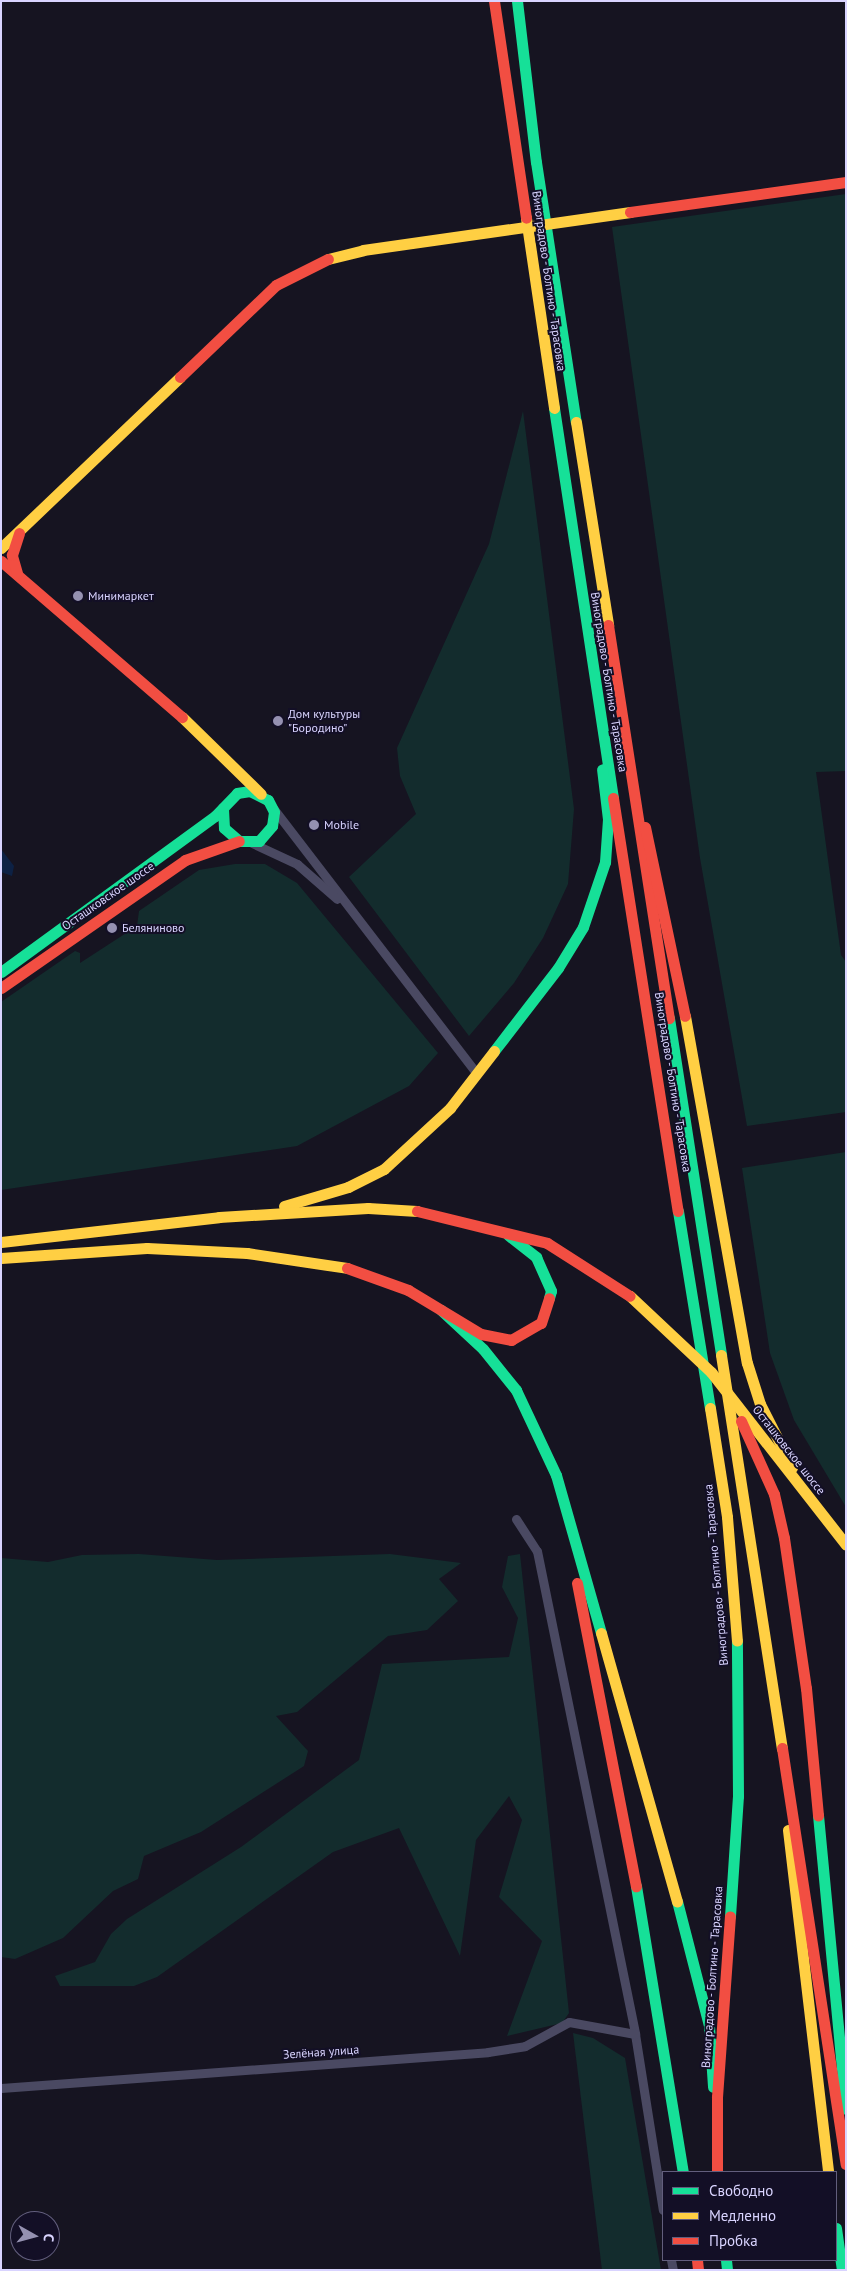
<!DOCTYPE html>
<html>
<head>
<meta charset="utf-8">
<style>
	body { margin:0 }
	#map { position:relative; width:847px; height:2271px; overflow:hidden; background:#161421; font-family:"PT Sans",sans-serif }
	div>[style] { position:absolute }
	.green>* { inset:0; background:#132c2d }
	.water>* { inset:0; background:#0d2144 }
	.street>* { height:9px; margin:-4.5px; padding:0 4.5px; transform-origin:4.5px; border-radius:4.5px; background:#4a4962 }
	.fast>* { height:11px; margin:-5.5px; padding:0 5.5px; transform-origin:5.5px; border-radius:5.5px; background:#16e098 }
	.slow>* { height:11px; margin:-5.5px; padding:0 5.5px; transform-origin:5.5px; border-radius:5.5px; background:#ffcf43 }
	.jam>* { height:11px; margin:-5.5px; padding:0 5.5px; transform-origin:5.5px; border-radius:5.5px; background:#f24e42 }
	.dots>* { width:14px; height:14px; translate:-50% -50%; box-sizing:border-box; border:2px solid #130f26; border-radius:50% }
	span { translate:-50% -50%; white-space:nowrap; text-align:center; line-height:1.15; -webkit-text-stroke:4px #130f26; paint-order:stroke }
	.street-label { font-size:12px; color:#d9d4ff }
	.poi-label { font-size:12px; color:#d9d4ff }
	.left { translate:0 -50%; text-align:left }
	.frame { position:absolute; inset:0; border:2px solid #d9d4ff; pointer-events:none }
	.legend { position:absolute; left:662px; top:2171px; width:175px; height:90px; box-sizing:border-box; background:#130f26; border:1px solid #625e7d; margin:0; padding:6px 9px; list-style:none; font-size:15px; color:#d9d4ff }
	.legend li { display:flex; align-items:center; gap:10px; height:25px }
	.legend b { width:25px; border:1px solid #625e7d }
	.north { position:absolute; left:10px; top:2211px; width:50px; height:50px; box-sizing:border-box; background:#130f26; border:1px solid #625e7d; border-radius:50%; rotate:97deg; font-size:14px; font-weight:700; line-height:20px; text-align:center; color:#d9d4ff }
	.north::after { content:''; display:block; margin:auto; width:18px; height:22px; background:#9591b1; clip-path:polygon(50% 0,100% 100%,50% 72%,0 100%) }
</style>
</head>
<body>
<div id="map">
	<div class="green">
		<i style="clip-path:polygon(846px 194px,846px 771px,816px 772px,841px 955px,846px 962px,846px 1112px,747px 1126px,700px 858px,612px 227px)"></i>
		<i style="clip-path:polygon(523px 411px,574px 809px,568px 884px,543px 938px,514px 983px,469px 1036px,349px 877px,416px 814px,400px 776px,397px 748px,489px 544px)"></i>
		<i style="clip-path:polygon(235px 864px,265px 864px,297px 883px,438px 1053px,409px 1086px,297px 1146px,1px 1190px,1px 1002px,75px 951px,80px 953px,80px 963px,137px 926px,139px 911px,199px 870px)"></i>
		<i style="clip-path:polygon(846px 1152px,846px 1507px,794px 1420px,770px 1353px,742px 1168px)"></i>
		<i style="clip-path:polygon(139px 1554px,217px 1560px,390px 1554px,461px 1563px,439px 1579px,458px 1601px,427px 1630px,388px 1636px,297px 1712px,276px 1716px,308px 1751px,304px 1766px,201px 1832px,144px 1856px,138px 1879px,113px 1891px,63px 1938px,15px 1959px,1px 1957px,1px 1558px,48px 1562px,82px 1555px)"></i>
		<i style="clip-path:polygon(520px 1554px,569px 2013px,562px 2023px,507px 2036px,542px 1941px,499px 1897px,522px 1820px,509px 1796px,476px 1840px,460px 1956px,399px 1828px,333px 1852px,157px 1977px,134px 1986px,60px 1986px,55px 1976px,95px 1962px,111px 1934px,127px 1919px,241px 1847px,359px 1760px,382px 1664px,509px 1657px,518px 1618px,502px 1587px,508px 1556px)"></i>
		<i style="clip-path:polygon(573px 2033px,593px 2038px,625px 2058px,661px 2270px,602px 2270px)"></i>
	</div>
	<div class="water">
		<i style="clip-path:polygon(1px 849px,14px 866px,12px 876px,1px 872px)"></i>
	</div>
	<div class="street">
		<i style="left:273px;top:808px;width:335px;rotate:52.5deg"></i>
		<i style="left:252px;top:843px;width:50px;rotate:25deg"></i>
		<i style="left:297px;top:864px;width:53px;rotate:41.2deg"></i>
		<i style="left:516px;top:1519px;width:38px;rotate:57deg"></i>
		<i style="left:537px;top:1551px;width:493px;rotate:78.5deg"></i>
		<i style="left:635px;top:2034px;width:178px;rotate:81deg"></i>
		<i style="left:1px;top:2088px;width:488px;rotate:-4.2deg"></i>
		<i style="left:488px;top:2052px;width:37px;rotate:-9deg"></i>
		<i style="left:525px;top:2046px;width:50px;rotate:-28.6deg"></i>
		<i style="left:569px;top:2022px;width:67px;rotate:10.3deg"></i>
		<i style="left:671px;top:2260px;width:10px;rotate:79deg"></i>
	</div>
	<div class="fast">
		<i style="left:517px;top:1px;width:162px;rotate:83.3deg"></i>
		<i style="left:536px;top:162px;width:263px;rotate:81.3deg"></i>
		<i style="left:554px;top:408px;width:394px;rotate:81.4deg"></i>
		<i style="left:1px;top:972px;width:265px;rotate:-36.1deg"></i>
		<i style="left:215px;top:816px;width:32px;rotate:-46deg"></i>
		<i style="left:237px;top:793px;width:13px;rotate:-9deg"></i>
		<i style="left:250px;top:791px;width:20px;rotate:27deg"></i>
		<i style="left:268px;top:800px;width:13px;rotate:63deg"></i>
		<i style="left:274px;top:812px;width:14px;rotate:98deg"></i>
		<i style="left:272px;top:826px;width:20px;rotate:131deg"></i>
		<i style="left:259px;top:841px;width:20px;rotate:180deg"></i>
		<i style="left:239px;top:841px;width:20px;rotate:-139deg"></i>
		<i style="left:224px;top:828px;width:20px;rotate:-93deg"></i>
		<i style="left:669px;top:1018px;width:341px;rotate:81.2deg"></i>
		<i style="left:494px;top:1051px;width:105px;rotate:-52.4deg"></i>
		<i style="left:558px;top:968px;width:48px;rotate:-58.6deg"></i>
		<i style="left:583px;top:927px;width:69px;rotate:-71.3deg"></i>
		<i style="left:605px;top:862px;width:43px;rotate:-86deg"></i>
		<i style="left:608px;top:819px;width:50px;rotate:-96.8deg"></i>
		<i style="left:678px;top:1211px;width:200px;rotate:80.8deg"></i>
		<i style="left:508px;top:1235px;width:36px;rotate:38deg"></i>
		<i style="left:536px;top:1257px;width:37px;rotate:66deg"></i>
		<i style="left:551px;top:1291px;width:7px;rotate:106deg"></i>
		<i style="left:441px;top:1310px;width:57px;rotate:42.9deg"></i>
		<i style="left:483px;top:1349px;width:53px;rotate:51.2deg"></i>
		<i style="left:516px;top:1390px;width:94px;rotate:64.8deg"></i>
		<i style="left:556px;top:1475px;width:164px;rotate:74.1deg"></i>
		<i style="left:818px;top:1815px;width:295px;rotate:84.6deg"></i>
		<i style="left:636px;top:1886px;width:290px;rotate:80.7deg"></i>
		<i style="left:677px;top:1901px;width:129px;rotate:75.6deg"></i>
		<i style="left:709px;top:2026px;width:61px;rotate:86.2deg"></i>
		<i style="left:730px;top:1916px;width:120px;rotate:-86.2deg"></i>
		<i style="left:738px;top:1796px;width:155px;rotate:-90.4deg"></i>
		<i style="left:836px;top:2228px;width:42px;rotate:81.9deg"></i>
		<i style="left:726px;top:2260px;width:10px;rotate:84deg"></i>
	</div>
	<div class="slow">
		<i style="left:526px;top:218px;width:192px;rotate:81.6deg"></i>
		<i style="left:328px;top:259px;width:36px;rotate:-14deg"></i>
		<i style="left:363px;top:250px;width:270px;rotate:-8.1deg"></i>
		<i style="left:576px;top:422px;width:206px;rotate:81deg"></i>
		<i style="left:1px;top:548px;width:248px;rotate:-43.7deg"></i>
		<i style="left:182px;top:717px;width:110px;rotate:44.3deg"></i>
		<i style="left:685px;top:1016px;width:352px;rotate:79.9deg"></i>
		<i style="left:747px;top:1363px;width:43px;rotate:72.4deg"></i>
		<i style="left:760px;top:1404px;width:71px;rotate:63.1deg"></i>
		<i style="left:284px;top:1206px;width:67px;rotate:-16.5deg"></i>
		<i style="left:348px;top:1187px;width:40px;rotate:-26.6deg"></i>
		<i style="left:384px;top:1169px;width:90px;rotate:-42.7deg"></i>
		<i style="left:450px;top:1108px;width:72px;rotate:-52.3deg"></i>
		<i style="left:1px;top:1242px;width:219px;rotate:-6.5deg"></i>
		<i style="left:219px;top:1217px;width:149px;rotate:-3.5deg"></i>
		<i style="left:368px;top:1208px;width:49px;rotate:3.5deg"></i>
		<i style="left:1px;top:1258px;width:146px;rotate:-3.9deg"></i>
		<i style="left:147px;top:1248px;width:100px;rotate:2.9deg"></i>
		<i style="left:247px;top:1253px;width:101px;rotate:8.5deg"></i>
		<i style="left:630px;top:1296px;width:111px;rotate:43.2deg"></i>
		<i style="left:711px;top:1372px;width:219px;rotate:52deg"></i>
		<i style="left:721px;top:1355px;width:398px;rotate:81.2deg"></i>
		<i style="left:710px;top:1408px;width:110px;rotate:81.1deg"></i>
		<i style="left:727px;top:1517px;width:124px;rotate:85.4deg"></i>
		<i style="left:601px;top:1633px;width:279px;rotate:74.2deg"></i>
		<i style="left:788px;top:1830px;width:344px;rotate:83.3deg"></i>
	</div>
	<div class="jam">
		<i style="left:494px;top:1px;width:219px;rotate:81.6deg"></i>
		<i style="left:630px;top:212px;width:218px;rotate:-7.9deg"></i>
		<i style="left:180px;top:377px;width:133px;rotate:-43.8deg"></i>
		<i style="left:276px;top:285px;width:58px;rotate:-26.6deg"></i>
		<i style="left:1px;top:561px;width:239px;rotate:40.8deg"></i>
		<i style="left:17px;top:573px;width:19px;rotate:-106deg"></i>
		<i style="left:12px;top:555px;width:23px;rotate:-72deg"></i>
		<i style="left:608px;top:625px;width:398px;rotate:81.2deg"></i>
		<i style="left:613px;top:798px;width:418px;rotate:81.1deg"></i>
		<i style="left:645px;top:827px;width:193px;rotate:78.1deg"></i>
		<i style="left:1px;top:988px;width:224px;rotate:-34.8deg"></i>
		<i style="left:185px;top:860px;width:57px;rotate:-19.4deg"></i>
		<i style="left:417px;top:1211px;width:134px;rotate:13.8deg"></i>
		<i style="left:547px;top:1243px;width:98px;rotate:32.6deg"></i>
		<i style="left:347px;top:1268px;width:65px;rotate:19.8deg"></i>
		<i style="left:408px;top:1290px;width:85px;rotate:31.1deg"></i>
		<i style="left:481px;top:1334px;width:31px;rotate:11deg"></i>
		<i style="left:511px;top:1340px;width:34px;rotate:-30deg"></i>
		<i style="left:541px;top:1323px;width:26px;rotate:-72deg"></i>
		<i style="left:741px;top:1421px;width:80px;rotate:65.7deg"></i>
		<i style="left:774px;top:1494px;width:45px;rotate:77.2deg"></i>
		<i style="left:784px;top:1538px;width:152px;rotate:81.7deg"></i>
		<i style="left:806px;top:1688px;width:128px;rotate:84.6deg"></i>
		<i style="left:577px;top:1583px;width:309px;rotate:79deg"></i>
		<i style="left:782px;top:1748px;width:421px;rotate:81.3deg"></i>
		<i style="left:717px;top:2172px;width:75px;rotate:-90deg"></i>
		<i style="left:717px;top:2097px;width:181px;rotate:-85.9deg"></i>
		<i style="left:697px;top:2260px;width:10px;rotate:84deg"></i>
	</div>
	<div class="dots">
		<i style="left:78px;top:596px;background:#9591b1"></i>
		<i style="left:278px;top:721px;background:#9591b1"></i>
		<i style="left:314px;top:825px;background:#9591b1"></i>
		<i style="left:112px;top:928px;background:#9591b1"></i>
	</div>
	<div class="street-label">
		<span style="left:549px;top:281px;rotate:82deg">Виноградово - Болтино - Тарасовка</span>
		<span style="left:609px;top:682px;rotate:81deg">Виноградово - Болтино - Тарасовка</span>
		<span style="left:108px;top:896px;rotate:-35deg">Осташковское шоссе</span>
		<span style="left:673px;top:1082px;rotate:81deg">Виноградово - Болтино - Тарасовка</span>
		<span style="left:789px;top:1450px;rotate:52deg">Осташковское шоссе</span>
		<span style="left:716px;top:1575px;rotate:-95deg">Виноградово - Болтино - Тарасовка</span>
		<span style="left:712px;top:1977px;rotate:-86deg">Виноградово - Болтино - Тарасовка</span>
		<span style="left:321px;top:2052px;rotate:-4deg">Зелёная улица</span>
	</div>
	<div class="poi-label">
		<span class="left" style="left:88px;top:596px">Минимаркет</span>
		<span class="left" style="left:288px;top:721px">Дом культуры<br>"Бородино"</span>
		<span class="left" style="left:324px;top:825px">Mobile</span>
		<span class="left" style="left:122px;top:928px">Беляниново</span>
	</div>
	<div class="frame"></div>
	<ul class="legend">
	<li><b style="height:6px;background:#16e098"></b>Свободно</li>
	<li><b style="height:6px;background:#ffcf43"></b>Медленно</li>
	<li><b style="height:6px;background:#f24e42"></b>Пробка</li>
	</ul>
	<div class="north">С</div>
</div>
</body>
</html>
